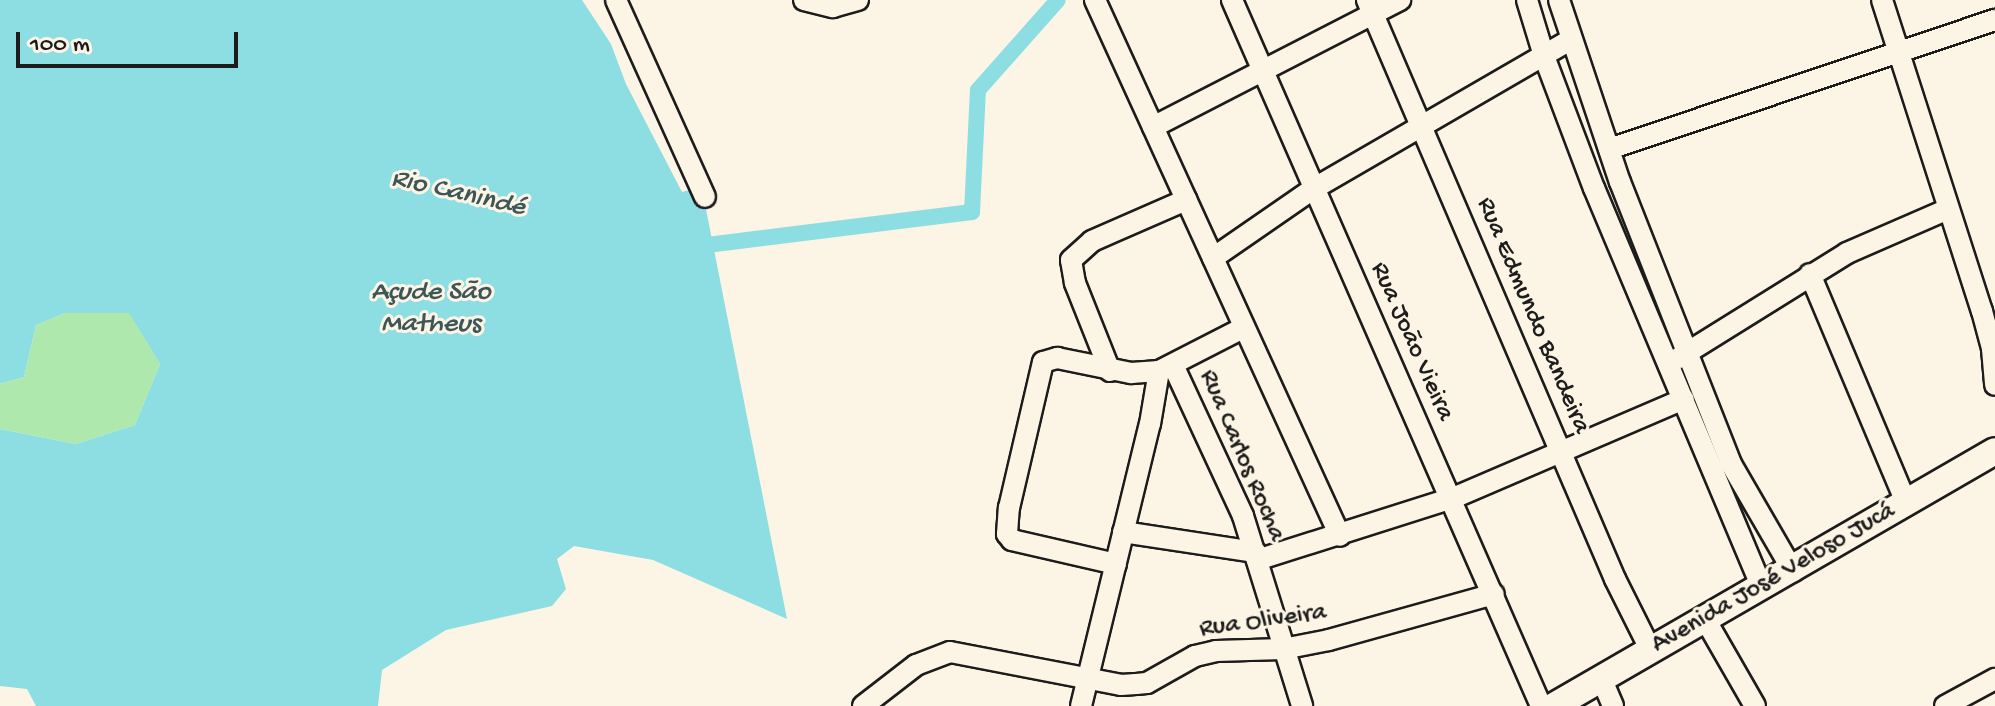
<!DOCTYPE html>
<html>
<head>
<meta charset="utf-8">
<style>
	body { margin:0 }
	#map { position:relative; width:1995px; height:706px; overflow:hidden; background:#fcf5e5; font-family:"Gochi Hand",sans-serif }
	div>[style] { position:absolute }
	.green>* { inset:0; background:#afe8ac }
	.water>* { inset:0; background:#8cdee3 }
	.canal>* { height:16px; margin:-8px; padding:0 8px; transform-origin:8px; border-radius:8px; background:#8cdee3 }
	.roads { filter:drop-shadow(2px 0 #1c1c1c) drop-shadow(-2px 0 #1c1c1c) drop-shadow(0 2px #1c1c1c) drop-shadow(0 -2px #1c1c1c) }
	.minor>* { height:20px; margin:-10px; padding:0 10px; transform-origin:10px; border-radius:10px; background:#fcf5e5 }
	.major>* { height:26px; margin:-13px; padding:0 13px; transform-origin:13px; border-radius:13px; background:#fcf5e5 }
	span { translate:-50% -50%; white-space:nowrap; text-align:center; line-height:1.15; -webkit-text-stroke:6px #fcf5e5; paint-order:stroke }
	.street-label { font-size:26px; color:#1c1c1c }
	.water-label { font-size:28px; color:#3e5658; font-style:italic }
	.scale { position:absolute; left:16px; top:32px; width:222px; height:36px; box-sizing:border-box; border:4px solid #1c1c1c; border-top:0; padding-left:10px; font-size:24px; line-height:28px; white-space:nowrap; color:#1c1c1c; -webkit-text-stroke:6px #fcf5e5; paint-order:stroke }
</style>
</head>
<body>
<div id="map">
	<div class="green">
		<i style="clip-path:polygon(129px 312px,160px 364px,135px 425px,76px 444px,0 429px,0 384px,24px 377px,36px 325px,65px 313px)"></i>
	</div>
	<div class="water">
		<i style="clip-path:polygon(0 0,582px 0,611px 44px,626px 84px,682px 192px,700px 187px,704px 199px,787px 619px,653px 560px,574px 546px,557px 559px,566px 589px,552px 606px,446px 630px,382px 670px,378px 706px,36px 706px,27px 689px,0 686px,0 429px,76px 444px,135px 425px,160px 364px,129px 313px,65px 313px,36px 325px,24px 377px,0 384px)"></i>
	</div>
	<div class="canal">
		<i style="left:707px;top:245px;width:267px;rotate:-7.1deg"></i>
		<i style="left:972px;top:212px;width:122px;rotate:-87.2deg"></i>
		<i style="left:978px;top:90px;width:120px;rotate:-48.4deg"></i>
	</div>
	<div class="roads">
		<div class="minor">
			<i style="left:616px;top:0;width:216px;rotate:65.7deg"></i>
			<i style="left:804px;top:0;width:30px;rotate:14deg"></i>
			<i style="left:833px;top:7px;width:26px;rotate:-16deg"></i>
			<i style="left:1095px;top:0;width:589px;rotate:65.44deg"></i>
			<i style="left:1232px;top:0;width:771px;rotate:66.36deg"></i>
			<i style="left:1367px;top:0;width:630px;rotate:66.81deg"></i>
			<i style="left:1615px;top:579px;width:80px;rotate:63.4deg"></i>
			<i style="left:1527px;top:0;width:59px;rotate:73.1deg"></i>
			<i style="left:1544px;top:56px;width:141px;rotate:69.3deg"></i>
			<i style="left:1594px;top:188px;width:434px;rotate:67.2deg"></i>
			<i style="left:1559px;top:0;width:192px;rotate:71.5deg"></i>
			<i style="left:1620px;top:182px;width:303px;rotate:68.5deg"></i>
			<i style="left:1731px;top:464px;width:124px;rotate:59.9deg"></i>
			<i style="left:1882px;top:0;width:327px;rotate:72.2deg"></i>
			<i style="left:1982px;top:311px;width:39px;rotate:75deg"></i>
			<i style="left:1992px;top:349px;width:36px;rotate:85deg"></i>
			<i style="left:1153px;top:127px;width:278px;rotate:-27.2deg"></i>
			<i style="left:1609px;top:149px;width:407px;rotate:-18.5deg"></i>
			<i style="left:1213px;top:258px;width:121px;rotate:-34.6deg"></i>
			<i style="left:1313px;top:189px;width:297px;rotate:-30.1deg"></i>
			<i style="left:1810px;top:274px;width:247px;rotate:67.2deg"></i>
			<i style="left:1677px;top:359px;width:200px;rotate:-31.9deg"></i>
			<i style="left:1847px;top:253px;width:110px;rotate:-23.5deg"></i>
			<i style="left:1173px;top:365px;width:166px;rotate:65.1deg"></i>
			<i style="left:1243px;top:516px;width:199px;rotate:72.7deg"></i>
			<i style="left:1110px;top:371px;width:95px;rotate:-111.7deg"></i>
			<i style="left:1075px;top:283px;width:23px;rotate:-100deg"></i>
			<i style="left:1071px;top:260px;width:28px;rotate:-42deg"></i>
			<i style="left:1092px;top:241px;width:103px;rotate:-23.6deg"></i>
			<i style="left:1123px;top:532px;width:134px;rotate:8.6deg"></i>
			<i style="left:1257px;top:560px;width:206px;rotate:-17.6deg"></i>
			<i style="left:1453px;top:498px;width:251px;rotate:-23.2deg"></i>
			<i style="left:1116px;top:564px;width:107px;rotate:-167deg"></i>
			<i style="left:1012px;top:540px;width:8px;rotate:-130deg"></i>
			<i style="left:1007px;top:534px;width:26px;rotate:-86deg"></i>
			<i style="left:1009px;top:508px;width:150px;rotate:-76.9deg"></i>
			<i style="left:1043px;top:362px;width:15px;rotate:-16deg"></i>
			<i style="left:1057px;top:358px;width:76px;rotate:11.5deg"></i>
			<i style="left:1131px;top:373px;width:28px;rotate:-4deg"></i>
			<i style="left:1159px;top:371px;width:94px;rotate:-27.1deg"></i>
			<i style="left:1705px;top:619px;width:100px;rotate:60.1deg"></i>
			<i style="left:1602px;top:680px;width:28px;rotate:67deg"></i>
			<i style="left:863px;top:706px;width:67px;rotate:-37.7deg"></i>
			<i style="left:916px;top:665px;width:36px;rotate:-21deg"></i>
			<i style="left:950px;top:652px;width:174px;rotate:10.9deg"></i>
			<i style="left:1121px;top:685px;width:15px;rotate:-4deg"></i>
			<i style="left:1136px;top:684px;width:11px;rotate:-5deg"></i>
			<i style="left:1147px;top:683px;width:55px;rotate:-29.4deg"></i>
			<i style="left:1195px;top:656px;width:22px;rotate:-13deg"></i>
			<i style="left:1216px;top:651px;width:67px;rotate:-1.7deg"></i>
			<i style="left:1283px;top:649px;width:47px;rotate:-11.1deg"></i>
			<i style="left:1329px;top:640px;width:171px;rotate:-15.6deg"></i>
			<i style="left:1081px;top:706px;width:290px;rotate:-76.3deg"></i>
			<i style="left:1150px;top:424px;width:54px;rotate:-80.4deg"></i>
			<i style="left:1945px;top:706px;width:57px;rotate:-28.4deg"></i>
		</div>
		<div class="major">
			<i style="left:1554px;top:706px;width:509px;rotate:-30.04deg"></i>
		</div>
	</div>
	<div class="street-label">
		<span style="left:1532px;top:316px;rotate:67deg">Rua Edmundo Bandeira</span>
		<span style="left:1411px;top:342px;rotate:66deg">Rua João Vieira</span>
		<span style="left:1241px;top:456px;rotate:67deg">Rua Carlos Rocha</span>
		<span style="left:1774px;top:579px;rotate:-30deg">Avenida José Veloso Jucá</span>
		<span style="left:1263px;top:622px;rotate:-8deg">Rua Oliveira</span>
	</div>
	<div class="water-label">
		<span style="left:458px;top:194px;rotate:13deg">Rio Canindé</span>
		<span style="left:431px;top:309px">Açude São<br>Matheus</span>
	</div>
	<div class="scale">100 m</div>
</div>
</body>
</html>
